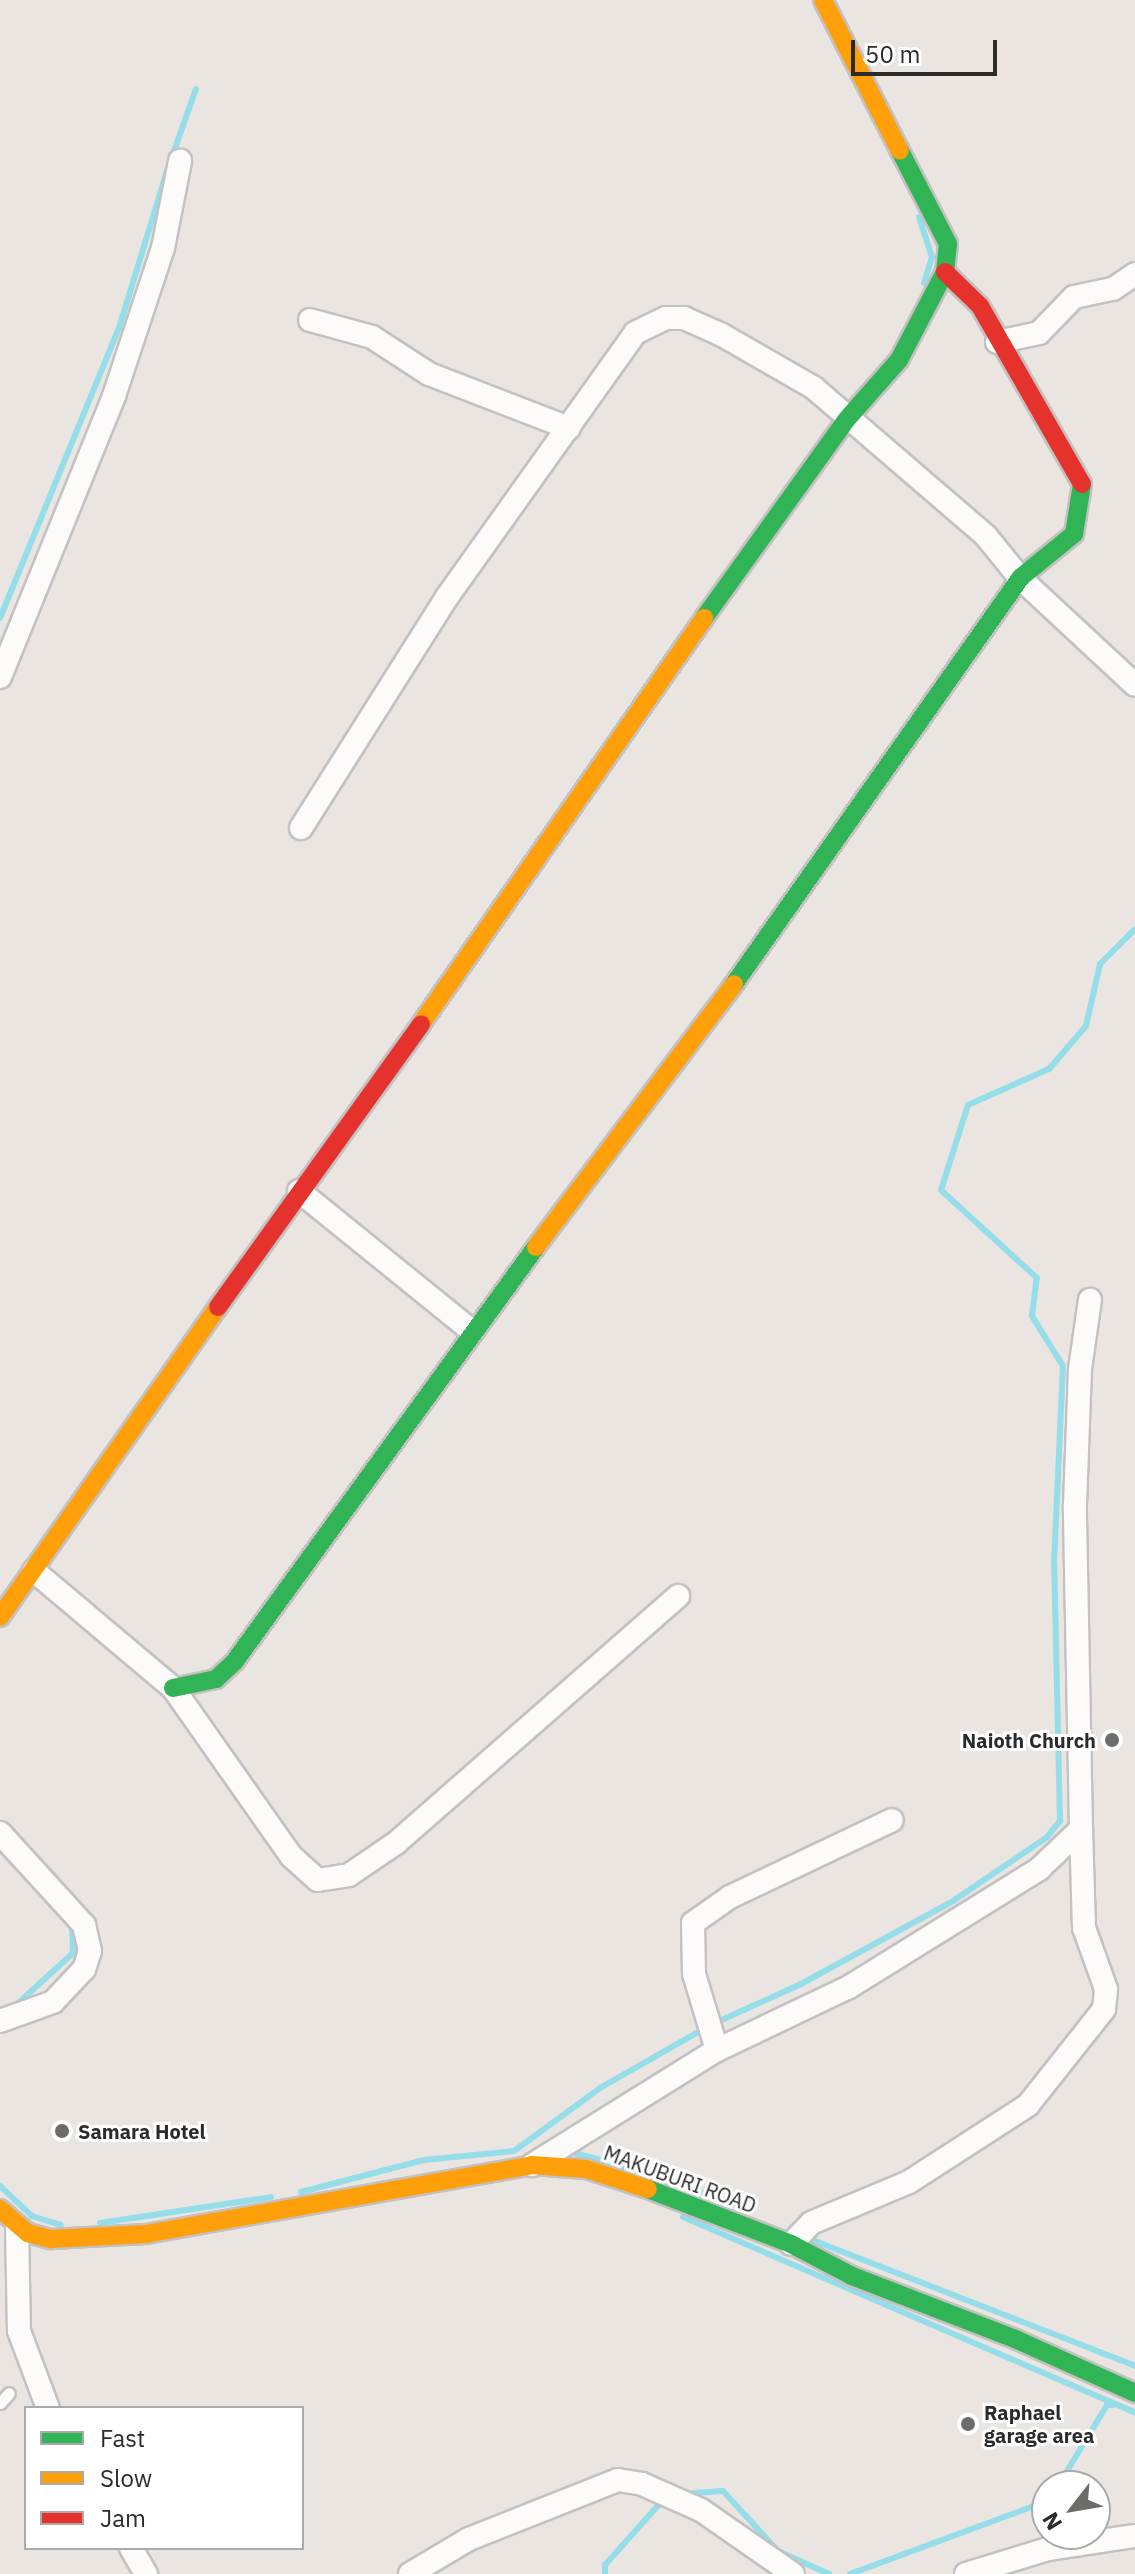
<!DOCTYPE html>
<html>
<head>
<meta charset="utf-8">
<style>
	body { margin:0 }
	#map { position:relative; width:1135px; height:2574px; overflow:hidden; background:#eae5e0; font-family:"IBM Plex Sans",sans-serif }
	div>[style] { position:absolute }
	.stream>* { height:6px; margin:-3px; padding:0 3px; transform-origin:3px; border-radius:3px; background:#95dde9 }
	.roads { filter:drop-shadow(2px 0 #c3c1c1) drop-shadow(-2px 0 #c3c1c1) drop-shadow(0 2px #c3c1c1) drop-shadow(0 -2px #c3c1c1) }
	.lane>* { height:11px; margin:-5.5px; padding:0 5.5px; transform-origin:5.5px; border-radius:5.5px; background:#fcfbfa }
	.street>* { height:22px; margin:-11px; padding:0 11px; transform-origin:11px; border-radius:11px; background:#fcfbfa }
	.fast>* { height:18px; margin:-9px; padding:0 9px; transform-origin:9px; border-radius:9px; background:#30b455 }
	.slow>* { height:18px; margin:-9px; padding:0 9px; transform-origin:9px; border-radius:9px; background:#ff9f0a }
	.jam>* { height:18px; margin:-9px; padding:0 9px; transform-origin:9px; border-radius:9px; background:#e5322d }
	.dots>* { width:22px; height:22px; translate:-50% -50%; box-sizing:border-box; border:4px solid #fff; border-radius:50% }
	span { translate:-50% -50%; white-space:nowrap; text-align:center; line-height:1.15; -webkit-text-stroke:6px #fff; paint-order:stroke }
	.poi-label { font-size:20px; color:#2b2b2b; font-weight:700 }
	.right { translate:-100% -50%; text-align:right }
	.left { translate:0 -50%; text-align:left }
	.street-label { font-size:20px; color:#2b2b2b }
	.legend { position:absolute; left:24px; top:2406px; width:280px; height:144px; box-sizing:border-box; background:#fff; border:2px solid #aaa; margin:0; padding:10px 14px; list-style:none; font-size:24px; color:#2b2b2b }
	.legend li { display:flex; align-items:center; gap:16px; height:40px }
	.legend b { width:40px; border:2px solid #aaa }
	.north { position:absolute; left:1031px; top:2470px; width:80px; height:80px; box-sizing:border-box; background:#fff; border:2px solid #aaa; border-radius:50%; rotate:239deg; font-size:22px; font-weight:700; line-height:32px; text-align:center; color:#2b2b2b }
	.north::after { content:''; display:block; margin:auto; width:28px; height:36px; background:#6e6c6a; clip-path:polygon(50% 0,100% 100%,50% 72%,0 100%) }
	.scale { position:absolute; left:851px; top:40px; width:146px; height:36px; box-sizing:border-box; border:4px solid #2b2b2b; border-top:0; padding-left:10px; font-size:24px; line-height:28px; white-space:nowrap; color:#2b2b2b; -webkit-text-stroke:6px #fff; paint-order:stroke }
</style>
</head>
<body>
<div id="map">
	<div class="stream">
		<i style="left:172px;top:157px;width:72px;rotate:-70.6deg"></i>
		<i style="left:919px;top:217px;width:42px;rotate:72deg"></i>
		<i style="left:932px;top:257px;width:27px;rotate:107deg"></i>
		<i style="left:0;top:618px;width:313px;rotate:-67.7deg"></i>
		<i style="left:119px;top:328px;width:167px;rotate:-73deg"></i>
		<i style="left:15px;top:2006px;width:79px;rotate:-42.4deg"></i>
		<i style="left:73px;top:1953px;width:30px;rotate:-92deg"></i>
		<i style="left:715px;top:2023px;width:94px;rotate:-24.4deg"></i>
		<i style="left:801px;top:1984px;width:173px;rotate:-28.6deg"></i>
		<i style="left:953px;top:1901px;width:114px;rotate:-34.2deg"></i>
		<i style="left:1047px;top:1837px;width:21px;rotate:-51deg"></i>
		<i style="left:1060px;top:1821px;width:258px;rotate:-91.3deg"></i>
		<i style="left:1054px;top:1563px;width:197px;rotate:-87.4deg"></i>
		<i style="left:1063px;top:1366px;width:59px;rotate:-121.8deg"></i>
		<i style="left:1032px;top:1316px;width:38px;rotate:-83deg"></i>
		<i style="left:1037px;top:1278px;width:130px;rotate:-137.5deg"></i>
		<i style="left:941px;top:1190px;width:89px;rotate:-72.4deg"></i>
		<i style="left:968px;top:1105px;width:89px;rotate:-24deg"></i>
		<i style="left:1049px;top:1069px;width:57px;rotate:-49.3deg"></i>
		<i style="left:1086px;top:1026px;width:64px;rotate:-77.3deg"></i>
		<i style="left:1100px;top:964px;width:49px;rotate:-45deg"></i>
		<i style="left:568px;top:2151px;width:92px;rotate:15.7deg"></i>
		<i style="left:683px;top:2185px;width:53px;rotate:21.2deg"></i>
		<i style="left:0;top:2186px;width:44px;rotate:43.2deg"></i>
		<i style="left:32px;top:2216px;width:30px;rotate:17deg"></i>
		<i style="left:301px;top:2192px;width:127px;rotate:-14.6deg"></i>
		<i style="left:424px;top:2160px;width:90px;rotate:-5.7deg"></i>
		<i style="left:514px;top:2151px;width:107px;rotate:-36.2deg"></i>
		<i style="left:600px;top:2088px;width:121px;rotate:-29.7deg"></i>
		<i style="left:683px;top:2217px;width:493px;rotate:23.4deg"></i>
		<i style="left:100px;top:2223px;width:173px;rotate:-8.6deg"></i>
		<i style="left:815px;top:2241px;width:344px;rotate:21.3deg"></i>
		<i style="left:1058px;top:2486px;width:95px;rotate:-58.8deg"></i>
		<i style="left:1107px;top:2405px;width:6px"></i>
		<i style="left:681px;top:2494px;width:42px;rotate:-4.1deg"></i>
		<i style="left:723px;top:2491px;width:81px;rotate:47.5deg"></i>
		<i style="left:778px;top:2551px;width:56px;rotate:24.3deg"></i>
		<i style="left:605px;top:2574px;width:9px;rotate:-90deg"></i>
		<i style="left:605px;top:2565px;width:87px;rotate:-48.3deg"></i>
		<i style="left:850px;top:2574px;width:210px;rotate:-20.3deg"></i>
	</div>
	<div class="roads">
		<div class="lane">
			<i style="left:0;top:2403px;width:13px;rotate:-48deg"></i>
		</div>
		<div class="street">
			<i style="left:310px;top:320px;width:64px;rotate:15.3deg"></i>
			<i style="left:372px;top:337px;width:68px;rotate:33deg"></i>
			<i style="left:429px;top:374px;width:150px;rotate:21.1deg"></i>
			<i style="left:997px;top:342px;width:43px;rotate:-12.1deg"></i>
			<i style="left:1039px;top:333px;width:50px;rotate:-45.8deg"></i>
			<i style="left:1074px;top:297px;width:40px;rotate:-12deg"></i>
			<i style="left:1113px;top:289px;width:27px;rotate:-34deg"></i>
			<i style="left:0;top:677px;width:303px;rotate:-67.9deg"></i>
			<i style="left:114px;top:396px;width:156px;rotate:-71.7deg"></i>
			<i style="left:163px;top:248px;width:89px;rotate:-78.9deg"></i>
			<i style="left:301px;top:828px;width:273px;rotate:-57.7deg"></i>
			<i style="left:447px;top:597px;width:324px;rotate:-54.5deg"></i>
			<i style="left:635px;top:333px;width:34px;rotate:-26deg"></i>
			<i style="left:666px;top:318px;width:18px"></i>
			<i style="left:684px;top:318px;width:42px;rotate:24.1deg"></i>
			<i style="left:722px;top:335px;width:106px;rotate:29.9deg"></i>
			<i style="left:814px;top:388px;width:227px;rotate:40.7deg"></i>
			<i style="left:986px;top:536px;width:54px;rotate:51deg"></i>
			<i style="left:1020px;top:578px;width:157px;rotate:42.9deg"></i>
			<i style="left:299px;top:1191px;width:223px;rotate:39deg"></i>
			<i style="left:34px;top:1571px;width:182px;rotate:40.1deg"></i>
			<i style="left:173px;top:1688px;width:205px;rotate:54.9deg"></i>
			<i style="left:291px;top:1856px;width:36px;rotate:42deg"></i>
			<i style="left:318px;top:1880px;width:31px;rotate:-9deg"></i>
			<i style="left:349px;top:1875px;width:57px;rotate:-34.2deg"></i>
			<i style="left:396px;top:1843px;width:375px;rotate:-41.2deg"></i>
			<i style="left:0;top:1833px;width:125px;rotate:47.6deg"></i>
			<i style="left:84px;top:1925px;width:27px;rotate:77deg"></i>
			<i style="left:90px;top:1951px;width:19px;rotate:108deg"></i>
			<i style="left:84px;top:1969px;width:45px;rotate:133.2deg"></i>
			<i style="left:53px;top:2002px;width:56px;rotate:160.3deg"></i>
			<i style="left:717px;top:2050px;width:79px;rotate:-106.8deg"></i>
			<i style="left:694px;top:1974px;width:51px;rotate:-91.1deg"></i>
			<i style="left:693px;top:1923px;width:45px;rotate:-35.1deg"></i>
			<i style="left:730px;top:1897px;width:179px;rotate:-25.4deg"></i>
			<i style="left:532px;top:2165px;width:218px;rotate:-31.9deg"></i>
			<i style="left:717px;top:2050px;width:146px;rotate:-25.5deg"></i>
			<i style="left:849px;top:1987px;width:224px;rotate:-31.8deg"></i>
			<i style="left:1039px;top:1869px;width:58px;rotate:-43.6deg"></i>
			<i style="left:17px;top:2228px;width:103px;rotate:88.9deg"></i>
			<i style="left:19px;top:2331px;width:82px;rotate:69.4deg"></i>
			<i style="left:791px;top:2244px;width:29px;rotate:-46deg"></i>
			<i style="left:811px;top:2223px;width:106px;rotate:-22.7deg"></i>
			<i style="left:909px;top:2182px;width:142px;rotate:-32.9deg"></i>
			<i style="left:1028px;top:2105px;width:122px;rotate:-51.6deg"></i>
			<i style="left:1104px;top:2009px;width:20px;rotate:-84deg"></i>
			<i style="left:1106px;top:1989px;width:65px;rotate:-109.8deg"></i>
			<i style="left:1084px;top:1928px;width:99px;rotate:-91.7deg"></i>
			<i style="left:1081px;top:1829px;width:324px;rotate:-91.1deg"></i>
			<i style="left:1075px;top:1505px;width:136px;rotate:-87.9deg"></i>
			<i style="left:1080px;top:1369px;width:70px;rotate:-81.8deg"></i>
			<i style="left:131px;top:2548px;width:30px;rotate:60deg"></i>
			<i style="left:410px;top:2574px;width:69px;rotate:-30.7deg"></i>
			<i style="left:469px;top:2539px;width:160px;rotate:-21.6deg"></i>
			<i style="left:618px;top:2480px;width:24px;rotate:9deg"></i>
			<i style="left:642px;top:2484px;width:64px;rotate:23.8deg"></i>
			<i style="left:701px;top:2510px;width:112px;rotate:34.8deg"></i>
			<i style="left:966px;top:2574px;width:86px;rotate:-17deg"></i>
			<i style="left:1048px;top:2549px;width:88px;rotate:-8.5deg"></i>
		</div>
		<div class="fast">
			<i style="left:704px;top:618px;width:245px;rotate:-54.3deg"></i>
			<i style="left:847px;top:419px;width:79px;rotate:-48.6deg"></i>
			<i style="left:899px;top:360px;width:99px;rotate:-62.4deg"></i>
			<i style="left:945px;top:272px;width:28px;rotate:-84deg"></i>
			<i style="left:948px;top:244px;width:105px;rotate:-117.3deg"></i>
			<i style="left:734px;top:984px;width:497px;rotate:-54.8deg"></i>
			<i style="left:1020px;top:578px;width:70px;rotate:-39.2deg"></i>
			<i style="left:1074px;top:534px;width:51px;rotate:-80.9deg"></i>
			<i style="left:173px;top:1688px;width:44px;rotate:-11.8deg"></i>
			<i style="left:216px;top:1679px;width:26px;rotate:-43deg"></i>
			<i style="left:235px;top:1661px;width:512px;rotate:-53.98deg"></i>
			<i style="left:648px;top:2189px;width:153px;rotate:21deg"></i>
			<i style="left:791px;top:2244px;width:69px;rotate:27.7deg"></i>
			<i style="left:852px;top:2276px;width:175px;rotate:21.1deg"></i>
			<i style="left:1015px;top:2339px;width:132px;rotate:24.2deg"></i>
		</div>
		<div class="slow">
			<i style="left:823px;top:0;width:169px;rotate:63deg"></i>
			<i style="left:421px;top:1024px;width:495px;rotate:-55.1deg"></i>
			<i style="left:536px;top:1247px;width:329px;rotate:-53deg"></i>
			<i style="left:0;top:1617px;width:379px;rotate:-54.9deg"></i>
			<i style="left:0;top:2209px;width:37px;rotate:41deg"></i>
			<i style="left:28px;top:2233px;width:24px;rotate:15deg"></i>
			<i style="left:51px;top:2239px;width:95px;rotate:-3deg"></i>
			<i style="left:146px;top:2234px;width:392px;rotate:-10.1deg"></i>
			<i style="left:532px;top:2165px;width:54px;rotate:4.2deg"></i>
			<i style="left:586px;top:2169px;width:65px;rotate:17.9deg"></i>
		</div>
		<div class="jam">
			<i style="left:945px;top:272px;width:49px;rotate:44.2deg"></i>
			<i style="left:980px;top:306px;width:205px;rotate:60.2deg"></i>
			<i style="left:218px;top:1307px;width:348px;rotate:-54.3deg"></i>
		</div>
	</div>
	<div class="dots">
		<i style="left:1112px;top:1740px;background:#6e6c6a"></i>
		<i style="left:62px;top:2131px;background:#6e6c6a"></i>
		<i style="left:968px;top:2424px;background:#6e6c6a"></i>
	</div>
	<div class="poi-label">
		<span class="right" style="left:1096px;top:1740px">Naioth Church</span>
		<span class="left" style="left:78px;top:2131px">Samara Hotel</span>
		<span class="left" style="left:984px;top:2424px">Raphael<br>garage area</span>
	</div>
	<div class="street-label">
		<span style="left:680px;top:2179px;rotate:20deg">MAKUBURI ROAD</span>
	</div>
	<ul class="legend">
	<li><b style="height:10px;background:#30b455"></b>Fast</li>
	<li><b style="height:10px;background:#ff9f0a"></b>Slow</li>
	<li><b style="height:10px;background:#e5322d"></b>Jam</li>
	</ul>
	<div class="north">N</div>
	<div class="scale">50 m</div>
</div>
</body>
</html>
